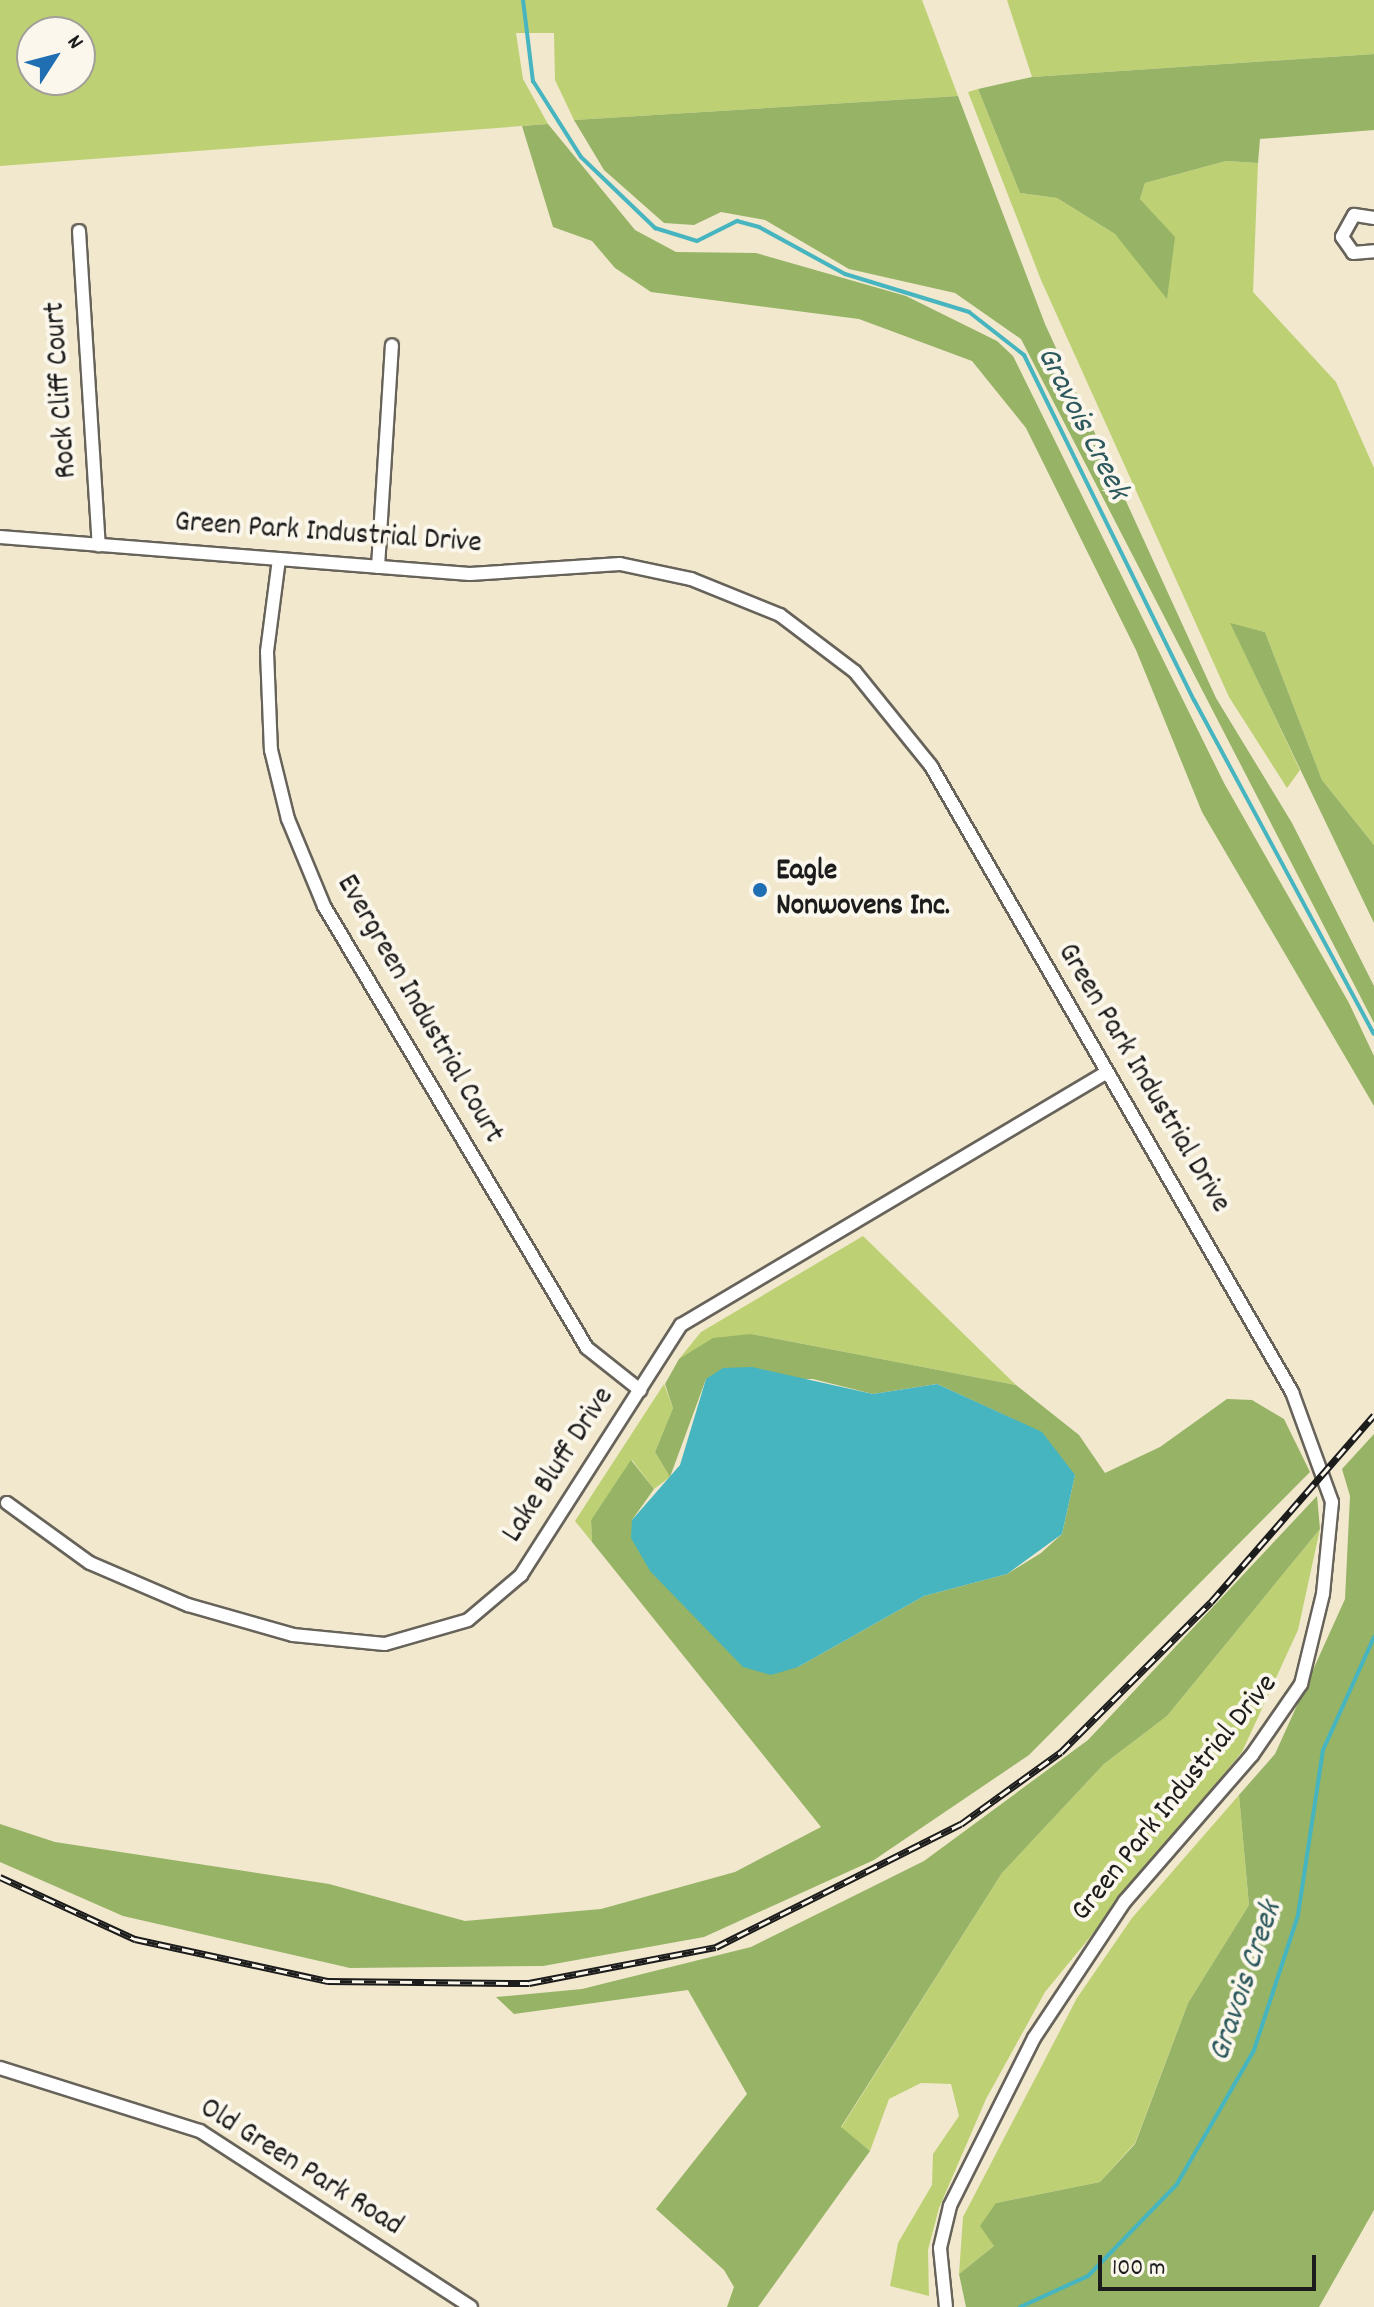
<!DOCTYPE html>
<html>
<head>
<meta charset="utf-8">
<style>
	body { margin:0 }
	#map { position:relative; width:1374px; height:2307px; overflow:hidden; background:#f1e8ce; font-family:Dekko,sans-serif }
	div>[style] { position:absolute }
	.green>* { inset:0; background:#bdd174 }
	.forest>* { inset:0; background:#96b366 }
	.water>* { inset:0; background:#46b5c0 }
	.stream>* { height:4px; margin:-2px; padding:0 2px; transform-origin:2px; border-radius:2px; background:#46b5c0 }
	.roads { filter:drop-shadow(2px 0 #67635a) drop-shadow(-2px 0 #67635a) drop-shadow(0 2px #67635a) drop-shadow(0 -2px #67635a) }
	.minor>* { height:12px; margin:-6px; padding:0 6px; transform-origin:6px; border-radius:6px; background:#fff }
	.rail>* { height:7px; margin-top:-3.5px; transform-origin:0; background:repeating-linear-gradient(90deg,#fbf7ec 0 12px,#1c1c1c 0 24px); box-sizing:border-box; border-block:2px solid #1c1c1c }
	.dots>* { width:22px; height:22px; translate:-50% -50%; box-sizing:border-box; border:4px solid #fbf7ec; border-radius:50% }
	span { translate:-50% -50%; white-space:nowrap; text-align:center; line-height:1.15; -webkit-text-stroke:8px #fbf7ec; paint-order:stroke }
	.street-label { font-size:30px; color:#1c1c1c }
	.poi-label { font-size:30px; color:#1c1c1c; font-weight:700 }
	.left { translate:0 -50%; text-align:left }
	.water-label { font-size:32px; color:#2d595e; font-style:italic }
	.north { position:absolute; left:16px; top:16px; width:80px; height:80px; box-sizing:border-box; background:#fbf7ec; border:2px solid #a29f99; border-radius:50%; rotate:54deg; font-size:22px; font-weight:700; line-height:32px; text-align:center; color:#1c1c1c }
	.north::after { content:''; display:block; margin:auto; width:28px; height:36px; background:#1f6fb2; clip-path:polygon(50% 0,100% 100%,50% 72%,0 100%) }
	.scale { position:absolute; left:1098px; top:2255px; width:218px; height:36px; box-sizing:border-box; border:4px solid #1c1c1c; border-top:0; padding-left:10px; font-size:24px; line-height:28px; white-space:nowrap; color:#1c1c1c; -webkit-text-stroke:6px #fbf7ec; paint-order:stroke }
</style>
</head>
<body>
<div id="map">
	<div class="green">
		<i style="clip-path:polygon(evenodd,0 0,922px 0,958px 96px,574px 120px,555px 80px,554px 33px,516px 33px,523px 79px,548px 124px,0 166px,0 0,32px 32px,80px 32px,80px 80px,32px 80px,32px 32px)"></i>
		<i style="clip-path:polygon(1007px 0,1374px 0,1374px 54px,1032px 77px)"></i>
		<i style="clip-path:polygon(978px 89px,1020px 193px,1057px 198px,1115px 234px,1145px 263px,1175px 238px,1140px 199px,1145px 183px,1226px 161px,1258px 163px,1253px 292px,1336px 382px,1374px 468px,1374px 845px,1322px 780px,1265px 632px,1231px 624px,1300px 770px,1287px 788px,1229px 697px,1041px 280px,968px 92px)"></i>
		<i style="clip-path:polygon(863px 1236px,1016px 1385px,751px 1334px,679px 1359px,701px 1332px)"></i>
		<i style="clip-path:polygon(664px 1384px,673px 1408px,655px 1452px,670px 1477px,654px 1489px,632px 1460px,591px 1520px,592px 1542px,575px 1521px)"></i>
		<i style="clip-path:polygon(1320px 1529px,1298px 1630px,1242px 1752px,1045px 1992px,986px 2099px,939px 2208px,928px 2250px,929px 2296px,890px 2286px,898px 2243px,932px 2185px,933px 2154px,959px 2116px,951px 2084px,921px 2083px,889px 2099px,870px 2151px,841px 2128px,1002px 1873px,1104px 1764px,1167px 1716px)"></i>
		<i style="clip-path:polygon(1239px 1795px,1249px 1905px,1188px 2003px,1135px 2143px,1100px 2182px,996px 2203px,994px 2246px,959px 2274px,963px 2217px,1077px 1998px,1132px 1918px)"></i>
	</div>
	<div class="forest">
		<i style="clip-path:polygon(1374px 54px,1374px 130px,1260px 139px,1258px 163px,1226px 161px,1145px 183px,1140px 199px,1175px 237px,1167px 299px,1115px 234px,1057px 198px,1020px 193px,978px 89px,1032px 77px)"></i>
		<i style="clip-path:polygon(958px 96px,1045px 324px,1216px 698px,1292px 823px,1374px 986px,1374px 1023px,1021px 339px,955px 293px,849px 269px,765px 220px,721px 212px,694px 225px,664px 223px,604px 170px,574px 120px)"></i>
		<i style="clip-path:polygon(548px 124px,635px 230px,676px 252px,756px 253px,906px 296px,997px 341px,1013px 356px,1224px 783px,1349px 1003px,1374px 1056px,1374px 1106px,1202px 812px,1136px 650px,1026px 428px,972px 361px,859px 319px,651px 292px,615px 268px,592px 241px,553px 227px,522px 126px)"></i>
		<i style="clip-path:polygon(1230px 623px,1265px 632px,1322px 780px,1374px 845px,1374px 923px)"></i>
		<i style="clip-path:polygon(751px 1334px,1016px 1385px,1079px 1435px,1105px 1473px,1160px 1447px,1227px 1399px,1252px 1400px,1284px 1419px,1310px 1472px,1029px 1755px,874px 1860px,704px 1937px,543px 1966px,350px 1968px,123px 1916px,0 1862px,0 1824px,55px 1842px,329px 1884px,465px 1921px,601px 1909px,735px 1872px,821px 1827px,592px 1542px,591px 1520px,631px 1460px,654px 1489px,632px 1520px,798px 1667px,924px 1596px,1007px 1574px,1041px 1553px,1062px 1534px,1075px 1475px,1013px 1419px,937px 1384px,873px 1394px,813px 1379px,706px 1379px,670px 1477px,655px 1452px,673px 1408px,665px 1384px,679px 1359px,713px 1338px)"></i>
		<i style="clip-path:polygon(1374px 1434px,1374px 2210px,1319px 2307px,966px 2307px,959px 2274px,994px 2246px,980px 2226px,996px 2203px,1100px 2182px,1135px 2144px,1188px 2003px,1249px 1905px,1239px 1795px,1275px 1754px,1345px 1599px,1350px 1496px,1342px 1469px)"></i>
		<i style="clip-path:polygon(1317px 1496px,1320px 1529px,1167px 1716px,1104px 1764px,1002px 1873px,841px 2127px,870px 2151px,758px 2307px,727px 2307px,734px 2287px,724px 2270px,656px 2209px,747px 2094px,688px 1990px,514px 2014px,496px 1997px,582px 1989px,751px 1947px,924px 1861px,1088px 1740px)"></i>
	</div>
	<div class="water">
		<i style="clip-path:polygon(752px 1367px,873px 1394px,937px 1384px,1042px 1432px,1075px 1475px,1062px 1534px,1007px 1574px,924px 1596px,798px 1667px,771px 1675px,743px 1667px,650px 1571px,631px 1538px,632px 1520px,680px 1465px,706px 1379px,723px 1368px)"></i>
	</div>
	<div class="stream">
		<i style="left:523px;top:0;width:82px;rotate:83deg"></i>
		<i style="left:533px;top:81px;width:90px;rotate:57.7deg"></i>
		<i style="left:581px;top:157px;width:103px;rotate:43.8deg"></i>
		<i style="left:655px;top:228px;width:44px;rotate:17.2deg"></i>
		<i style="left:697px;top:241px;width:45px;rotate:-26.6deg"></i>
		<i style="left:737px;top:221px;width:23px;rotate:15deg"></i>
		<i style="left:759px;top:227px;width:98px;rotate:28.7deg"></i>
		<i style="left:845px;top:274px;width:130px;rotate:17deg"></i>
		<i style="left:969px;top:312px;width:70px;rotate:38deg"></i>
		<i style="left:1024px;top:355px;width:385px;rotate:63.8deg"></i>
		<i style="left:1194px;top:700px;width:379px;rotate:61.7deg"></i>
		<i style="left:1020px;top:2307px;width:75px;rotate:-24.5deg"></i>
		<i style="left:1088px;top:2276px;width:128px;rotate:-45.9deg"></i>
		<i style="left:1177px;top:2184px;width:155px;rotate:-60.1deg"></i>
		<i style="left:1254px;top:2050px;width:142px;rotate:-71.9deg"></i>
		<i style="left:1298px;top:1915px;width:167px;rotate:-81.4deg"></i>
		<i style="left:1323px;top:1750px;width:124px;rotate:-65.7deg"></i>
	</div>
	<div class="roads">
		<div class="minor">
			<i style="left:1374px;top:218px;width:20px;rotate:-171deg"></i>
			<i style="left:1354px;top:215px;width:25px;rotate:119deg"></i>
			<i style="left:1342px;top:237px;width:19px;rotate:55deg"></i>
			<i style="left:1353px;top:253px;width:21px;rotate:-5deg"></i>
			<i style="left:79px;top:231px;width:315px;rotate:86.4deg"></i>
			<i style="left:0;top:537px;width:471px;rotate:4.5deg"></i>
			<i style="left:470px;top:574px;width:150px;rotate:-3.8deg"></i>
			<i style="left:620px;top:564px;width:73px;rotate:11.9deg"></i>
			<i style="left:691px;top:579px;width:96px;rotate:22deg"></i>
			<i style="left:780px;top:615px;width:94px;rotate:37.2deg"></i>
			<i style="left:855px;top:672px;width:121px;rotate:51deg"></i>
			<i style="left:931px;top:766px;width:723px;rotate:60.03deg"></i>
			<i style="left:1292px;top:1392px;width:117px;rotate:70deg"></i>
			<i style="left:1332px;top:1502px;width:92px;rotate:95.6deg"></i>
			<i style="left:1323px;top:1594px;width:93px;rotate:103.7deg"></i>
			<i style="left:1301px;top:1684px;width:86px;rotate:124.6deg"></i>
			<i style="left:1252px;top:1755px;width:194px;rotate:131deg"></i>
			<i style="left:1125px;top:1901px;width:164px;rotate:123.6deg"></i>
			<i style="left:1034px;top:2038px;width:188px;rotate:116.6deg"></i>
			<i style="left:950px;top:2206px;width:43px;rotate:103.4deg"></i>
			<i style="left:940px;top:2248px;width:59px;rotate:84.2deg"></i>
			<i style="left:279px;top:559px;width:94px;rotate:97.4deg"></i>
			<i style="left:267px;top:652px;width:98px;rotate:87.7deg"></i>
			<i style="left:271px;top:750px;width:71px;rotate:76.2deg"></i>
			<i style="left:288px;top:819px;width:94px;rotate:67.5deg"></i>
			<i style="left:324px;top:906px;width:514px;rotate:59.25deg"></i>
			<i style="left:587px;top:1348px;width:68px;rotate:38.4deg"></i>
			<i style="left:378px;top:567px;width:222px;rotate:-86.4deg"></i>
			<i style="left:7px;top:1503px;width:102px;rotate:35.9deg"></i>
			<i style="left:90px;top:1563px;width:107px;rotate:23.2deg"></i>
			<i style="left:188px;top:1605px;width:109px;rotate:15.9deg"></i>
			<i style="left:293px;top:1635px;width:92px;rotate:5.6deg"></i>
			<i style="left:385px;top:1644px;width:86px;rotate:-16.1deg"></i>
			<i style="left:468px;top:1620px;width:70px;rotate:-40.3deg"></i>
			<i style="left:521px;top:1575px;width:297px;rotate:-57.4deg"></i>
			<i style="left:681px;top:1325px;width:495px;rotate:-30.7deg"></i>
			<i style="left:0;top:2068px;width:210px;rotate:17.5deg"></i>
			<i style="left:200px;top:2131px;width:323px;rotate:33deg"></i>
		</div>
	</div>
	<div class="rail">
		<i style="left:0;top:1877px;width:149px;rotate:24.7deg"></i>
		<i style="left:135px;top:1939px;width:198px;rotate:12.3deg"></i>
		<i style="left:328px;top:1981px;width:201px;rotate:0.6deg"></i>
		<i style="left:529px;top:1983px;width:190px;rotate:-10.9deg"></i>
		<i style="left:716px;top:1947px;width:274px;rotate:-26.7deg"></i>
		<i style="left:961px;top:1824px;width:123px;rotate:-35.8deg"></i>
		<i style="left:1061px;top:1752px;width:212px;rotate:-45deg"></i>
		<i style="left:1211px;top:1602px;width:248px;rotate:-48.9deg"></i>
	</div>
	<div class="dots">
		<i style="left:760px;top:890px;background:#1f6fb2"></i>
	</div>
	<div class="street-label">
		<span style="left:63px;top:390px;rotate:-94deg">Rock Cliff Court</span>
		<span style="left:328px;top:535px;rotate:4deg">Green Park Industrial Drive</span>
		<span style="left:418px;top:1010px;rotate:60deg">Evergreen Industrial Court</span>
		<span style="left:1142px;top:1079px;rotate:59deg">Green Park Industrial Drive</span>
		<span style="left:560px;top:1466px;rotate:-57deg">Lake Bluff Drive</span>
		<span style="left:1176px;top:1799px;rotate:-51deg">Green Park Industrial Drive</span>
		<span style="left:300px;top:2169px;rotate:32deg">Old Green Park Road</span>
	</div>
	<div class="poi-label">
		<span class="left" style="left:776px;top:890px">Eagle<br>Nonwovens Inc.</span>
	</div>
	<div class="water-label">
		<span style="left:1081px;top:424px;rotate:63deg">Gravois Creek</span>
		<span style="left:1247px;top:1982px;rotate:-71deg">Gravois Creek</span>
	</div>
	<div class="north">N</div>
	<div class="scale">100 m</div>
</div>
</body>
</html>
